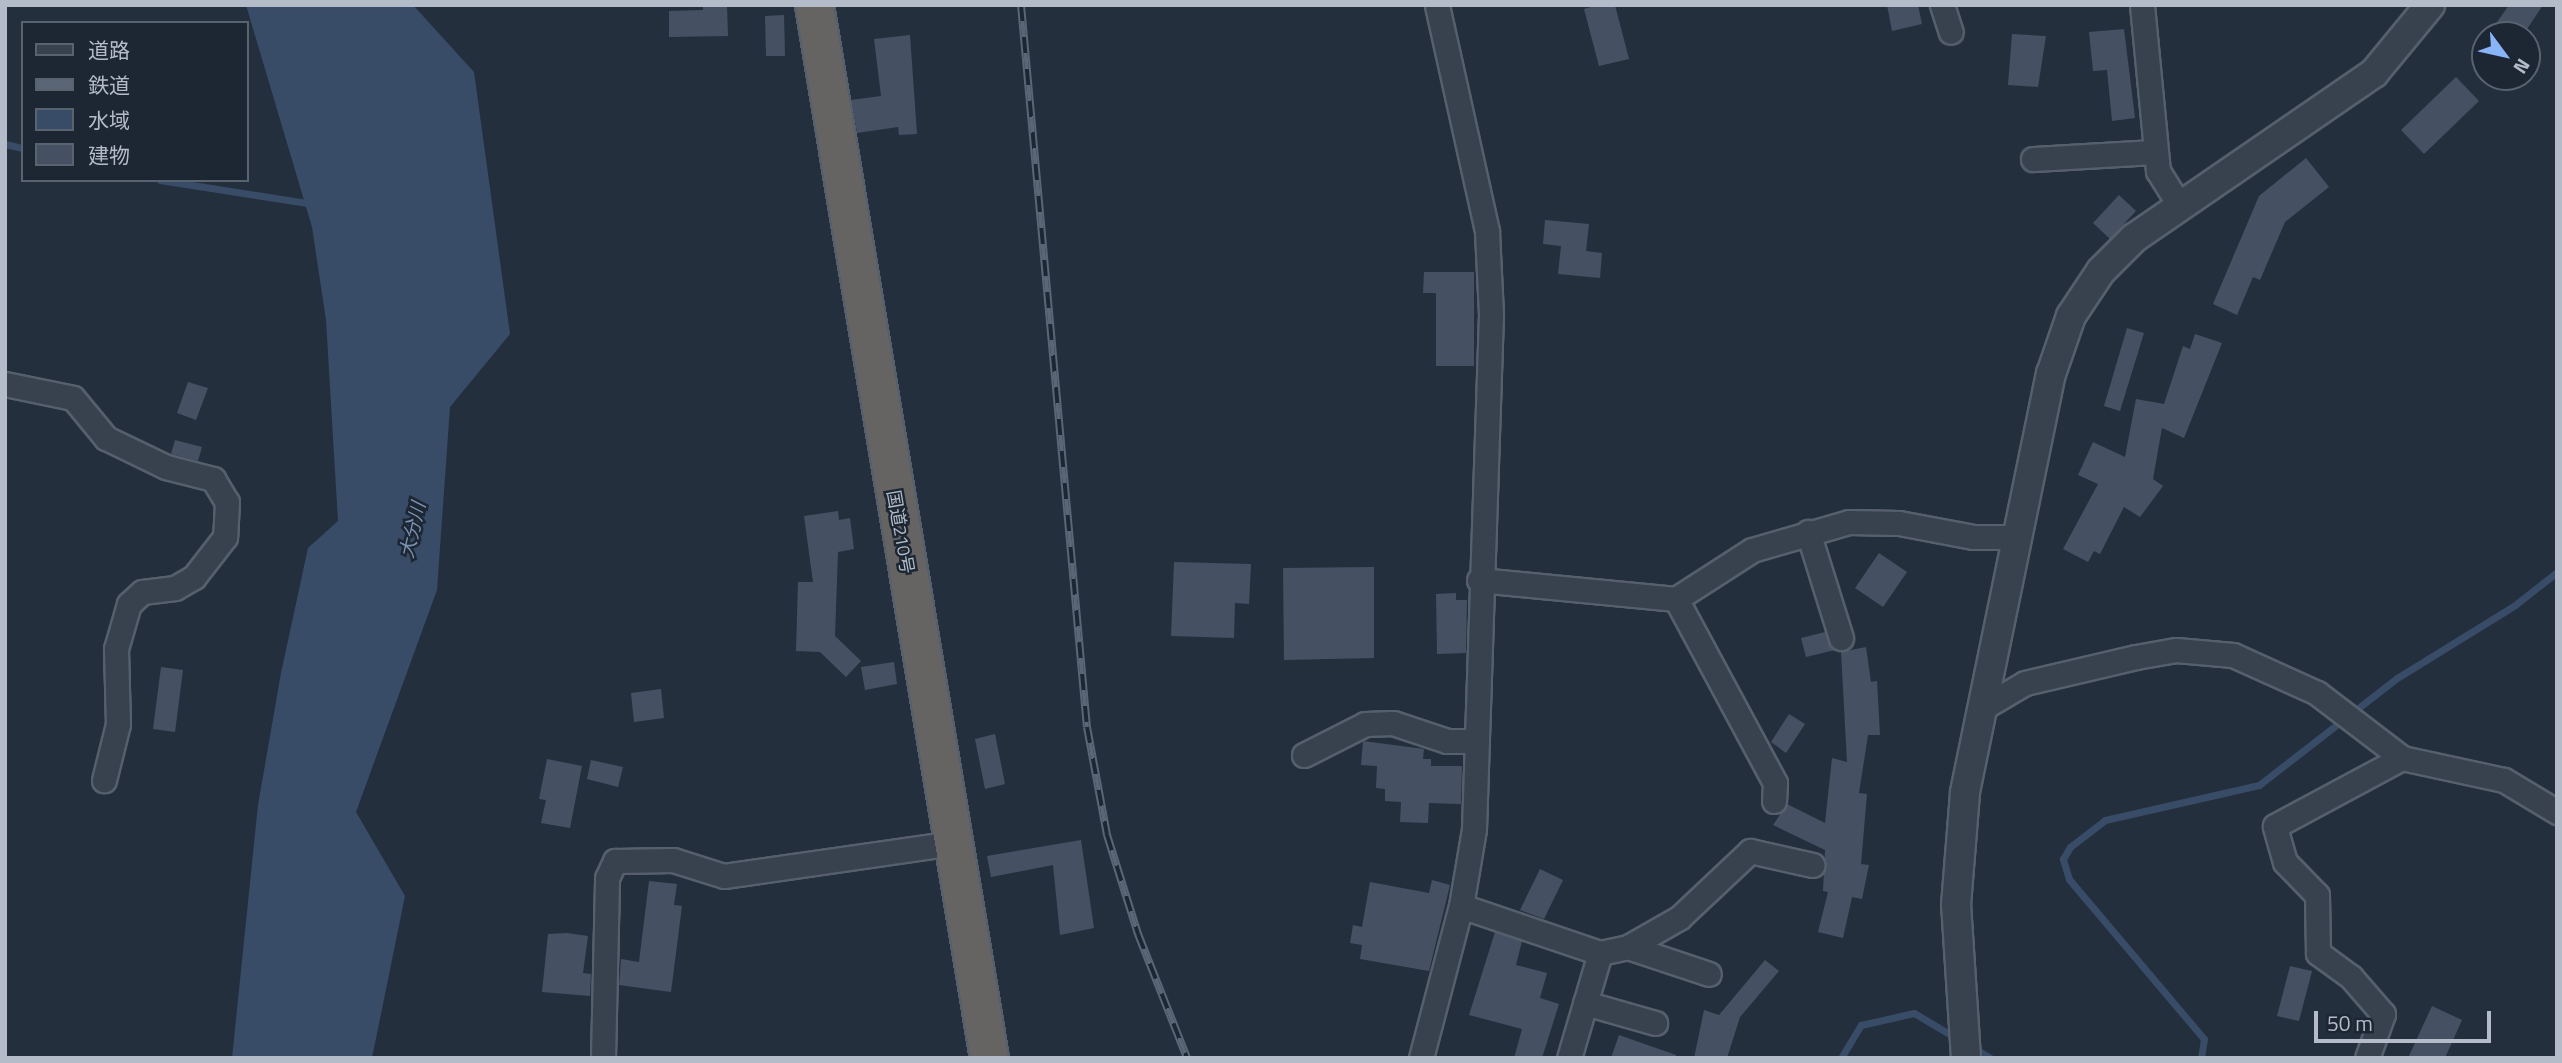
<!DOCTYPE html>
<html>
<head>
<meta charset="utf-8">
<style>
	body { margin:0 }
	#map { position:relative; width:2562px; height:1063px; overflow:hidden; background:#242f3e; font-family:"Titillium Web","Noto Sans JP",sans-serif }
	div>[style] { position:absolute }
	.water>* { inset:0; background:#394c67 }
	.stream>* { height:7px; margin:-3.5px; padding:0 3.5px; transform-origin:3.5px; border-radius:3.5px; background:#394c67 }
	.building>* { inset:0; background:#455162 }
	.roads { filter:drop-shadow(2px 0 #565f6c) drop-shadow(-2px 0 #565f6c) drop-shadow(0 2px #565f6c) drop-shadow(0 -2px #565f6c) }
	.minor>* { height:23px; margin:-11.5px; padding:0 11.5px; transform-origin:11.5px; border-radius:11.5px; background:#38414e }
	.tertiary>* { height:28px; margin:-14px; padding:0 14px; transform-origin:14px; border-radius:14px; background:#38414e }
	.trunk>* { height:37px; margin:-18.5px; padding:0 18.5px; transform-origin:18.5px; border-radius:18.5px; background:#656462 }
	.rail>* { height:8px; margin-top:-4px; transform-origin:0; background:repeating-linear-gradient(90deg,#1d2633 0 16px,#5a6575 0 32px); box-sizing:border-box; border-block:2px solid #5a6575 }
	span { translate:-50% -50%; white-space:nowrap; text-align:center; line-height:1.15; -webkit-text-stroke:5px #1d2633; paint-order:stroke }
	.street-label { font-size:18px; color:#b4bcc9 }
	.water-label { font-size:19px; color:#7c92b1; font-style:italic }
	.frame { position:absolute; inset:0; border:7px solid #b4bcc9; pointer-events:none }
	.legend { position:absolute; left:21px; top:21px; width:228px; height:161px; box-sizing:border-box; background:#1d2633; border:2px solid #59626f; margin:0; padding:9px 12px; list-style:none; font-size:21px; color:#b4bcc9 }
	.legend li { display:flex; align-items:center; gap:14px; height:35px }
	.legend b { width:35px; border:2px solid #59626f }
	.north { position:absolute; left:2471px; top:21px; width:70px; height:70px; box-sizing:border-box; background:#1d2633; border:2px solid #59626f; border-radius:50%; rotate:123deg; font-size:19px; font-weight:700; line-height:28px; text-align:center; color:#b4bcc9 }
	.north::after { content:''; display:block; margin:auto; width:24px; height:32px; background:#8ab4f8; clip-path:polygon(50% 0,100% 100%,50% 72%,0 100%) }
	.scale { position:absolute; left:2314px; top:1011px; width:177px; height:32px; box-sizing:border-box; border:4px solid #b4bcc9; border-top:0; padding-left:9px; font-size:21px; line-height:24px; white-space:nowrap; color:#b4bcc9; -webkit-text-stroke:5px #1d2633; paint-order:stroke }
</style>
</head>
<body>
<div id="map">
	<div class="water">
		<i style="clip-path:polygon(246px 5px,413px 5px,474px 72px,510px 334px,450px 407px,437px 590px,356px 812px,405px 896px,372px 1058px,232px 1058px,258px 805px,281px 673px,308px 548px,338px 521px,326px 320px,312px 227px)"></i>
	</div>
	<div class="stream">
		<i style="left:5px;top:144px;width:18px;rotate:13deg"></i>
		<i style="left:160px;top:180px;width:156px;rotate:8.9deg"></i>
		<i style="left:1972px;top:1047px;width:21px;rotate:31deg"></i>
		<i style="left:1841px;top:1058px;width:39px;rotate:-59deg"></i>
		<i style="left:1861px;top:1025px;width:54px;rotate:-12.8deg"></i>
		<i style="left:1914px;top:1013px;width:49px;rotate:30.8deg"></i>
		<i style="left:2201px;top:1058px;width:19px;rotate:-81deg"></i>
		<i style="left:2204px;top:1039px;width:209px;rotate:-130.2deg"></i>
		<i style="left:2069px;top:879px;width:21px;rotate:-107deg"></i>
		<i style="left:2063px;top:859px;width:14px;rotate:-60deg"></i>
		<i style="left:2070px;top:847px;width:44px;rotate:-37.6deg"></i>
		<i style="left:2105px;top:820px;width:158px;rotate:-12.8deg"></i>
		<i style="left:2259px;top:785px;width:175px;rotate:-37.8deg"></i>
		<i style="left:2397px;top:678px;width:139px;rotate:-31.7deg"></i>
		<i style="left:2515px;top:605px;width:53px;rotate:-38.2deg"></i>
	</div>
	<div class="building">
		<i style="clip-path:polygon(703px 5px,727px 5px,728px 36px,669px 37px,669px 11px,703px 10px)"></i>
		<i style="clip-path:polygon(1598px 5px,1615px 5px,1629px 59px,1599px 66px,1584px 9px)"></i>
		<i style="clip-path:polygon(1887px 5px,1918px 5px,1922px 24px,1892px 31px)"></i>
		<i style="clip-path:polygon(2509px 5px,2543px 5px,2523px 35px,2488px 35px)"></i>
		<i style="clip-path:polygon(784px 15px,785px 56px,766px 56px,765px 16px)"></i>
		<i style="clip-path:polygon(2124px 29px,2135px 118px,2112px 121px,2107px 70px,2093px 71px,2089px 32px)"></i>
		<i style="clip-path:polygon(2012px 34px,2046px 36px,2038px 87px,2008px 85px)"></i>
		<i style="clip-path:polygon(910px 35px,917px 134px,899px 135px,898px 127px,857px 133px,851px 100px,881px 96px,874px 39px)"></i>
		<i style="clip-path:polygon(2456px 77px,2479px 101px,2424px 154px,2401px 130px)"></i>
		<i style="clip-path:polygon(2306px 158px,2329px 187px,2285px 222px,2260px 280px,2253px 277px,2237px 315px,2213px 304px,2259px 196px)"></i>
		<i style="clip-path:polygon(2119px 195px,2136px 211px,2110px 239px,2093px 223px)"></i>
		<i style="clip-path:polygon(1545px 220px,1589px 224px,1586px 251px,1602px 253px,1600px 278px,1558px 274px,1561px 246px,1543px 244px)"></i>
		<i style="clip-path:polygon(1424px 272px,1474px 272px,1474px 366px,1436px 366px,1436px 293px,1423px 293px)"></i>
		<i style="clip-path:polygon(2127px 328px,2144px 333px,2120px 411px,2104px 406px)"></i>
		<i style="clip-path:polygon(2195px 334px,2222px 343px,2184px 438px,2162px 428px,2153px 479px,2163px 486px,2140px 517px,2124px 507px,2100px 554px,2094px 551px,2088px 562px,2063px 549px,2098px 484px,2078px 475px,2093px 442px,2125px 457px,2136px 399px,2164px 404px,2183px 346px,2190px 349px)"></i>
		<i style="clip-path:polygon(188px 382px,208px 388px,196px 420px,177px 413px)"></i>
		<i style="clip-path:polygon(175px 440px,202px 447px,198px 461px,171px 454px)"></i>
		<i style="clip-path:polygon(838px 511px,839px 520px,850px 518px,854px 549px,838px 552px,835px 636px,861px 661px,846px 677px,820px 652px,796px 651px,798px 582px,813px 582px,804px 516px)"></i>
		<i style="clip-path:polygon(1879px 553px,1907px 572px,1883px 607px,1855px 588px)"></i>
		<i style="clip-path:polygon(1174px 562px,1251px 564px,1249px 604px,1235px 603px,1234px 638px,1171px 636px)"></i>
		<i style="clip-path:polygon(1374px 567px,1374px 658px,1284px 660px,1283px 568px)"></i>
		<i style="clip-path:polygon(1456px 593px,1456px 600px,1467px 600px,1466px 653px,1437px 654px,1436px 594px)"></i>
		<i style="clip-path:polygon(1825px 632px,1835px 650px,1806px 657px,1801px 638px)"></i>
		<i style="clip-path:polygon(1866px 647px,1871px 682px,1877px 681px,1880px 735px,1868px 735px,1859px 793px,1867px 794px,1861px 864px,1869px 865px,1862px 899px,1852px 897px,1843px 938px,1818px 932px,1828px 892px,1823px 891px,1825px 850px,1773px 825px,1787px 804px,1825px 823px,1832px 758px,1847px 762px,1841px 652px)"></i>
		<i style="clip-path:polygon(894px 662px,897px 684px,865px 690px,861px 667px)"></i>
		<i style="clip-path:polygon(161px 667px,183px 670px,175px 732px,153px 729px)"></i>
		<i style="clip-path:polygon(661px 689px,664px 718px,634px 722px,631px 693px)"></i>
		<i style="clip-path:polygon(1789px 714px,1805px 724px,1786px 753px,1771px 742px)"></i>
		<i style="clip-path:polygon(995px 734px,1005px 784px,985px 789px,975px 739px)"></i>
		<i style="clip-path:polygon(1363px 741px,1424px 749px,1423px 759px,1431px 759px,1431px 766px,1462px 766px,1461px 804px,1429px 803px,1428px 823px,1400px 822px,1401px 802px,1385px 801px,1385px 789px,1376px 788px,1377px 766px,1361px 765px)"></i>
		<i style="clip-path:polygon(547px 759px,582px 766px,570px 828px,541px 823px,546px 800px,539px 799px)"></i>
		<i style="clip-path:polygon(591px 760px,623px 767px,618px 787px,587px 779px)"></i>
		<i style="clip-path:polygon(1081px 840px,1094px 928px,1060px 935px,1053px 865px,991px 877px,987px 856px)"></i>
		<i style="clip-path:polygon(1540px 869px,1563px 880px,1544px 919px,1520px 910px)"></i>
		<i style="clip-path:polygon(1432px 880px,1450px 885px,1429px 971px,1360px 959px,1362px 945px,1350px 943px,1353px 925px,1362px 927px,1370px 882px,1429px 893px)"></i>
		<i style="clip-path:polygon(649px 881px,677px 884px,674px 905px,682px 906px,671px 992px,619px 985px,621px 959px,639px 962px)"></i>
		<i style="clip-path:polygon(1495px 932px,1522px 941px,1516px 965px,1547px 973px,1540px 998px,1559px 1004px,1542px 1058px,1514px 1058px,1522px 1029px,1469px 1015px)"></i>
		<i style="clip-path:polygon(567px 933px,588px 936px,583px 973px,591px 974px,590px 996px,542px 992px,548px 934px)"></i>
		<i style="clip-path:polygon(1765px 960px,1779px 971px,1740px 1017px,1727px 1058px,1694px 1058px,1704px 1010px,1719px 1015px)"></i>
		<i style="clip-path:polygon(2290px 966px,2312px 971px,2299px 1021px,2277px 1016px)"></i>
		<i style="clip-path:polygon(2432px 1006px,2462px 1020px,2445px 1058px,2408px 1058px)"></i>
		<i style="clip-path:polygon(1619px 1035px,1676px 1055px,1676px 1058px,1611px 1058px)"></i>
	</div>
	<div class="roads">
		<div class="minor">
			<i style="left:1942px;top:5px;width:28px;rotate:72deg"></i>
			<i style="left:2142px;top:5px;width:167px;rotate:84.5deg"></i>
			<i style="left:2158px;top:171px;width:38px;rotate:58deg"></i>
			<i style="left:2033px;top:159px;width:122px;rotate:-3.3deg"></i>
			<i style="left:5px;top:384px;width:69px;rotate:11.6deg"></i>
			<i style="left:73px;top:398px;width:52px;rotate:50.5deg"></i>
			<i style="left:106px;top:438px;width:67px;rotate:25.8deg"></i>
			<i style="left:166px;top:467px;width:49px;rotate:14.3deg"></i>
			<i style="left:213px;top:479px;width:27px;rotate:59deg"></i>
			<i style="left:227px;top:502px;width:35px;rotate:93deg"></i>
			<i style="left:225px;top:537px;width:51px;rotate:127.8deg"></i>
			<i style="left:194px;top:577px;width:22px;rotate:150deg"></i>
			<i style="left:175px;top:588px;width:33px;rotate:173deg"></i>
			<i style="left:142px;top:592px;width:18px;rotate:137deg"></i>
			<i style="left:129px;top:604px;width:47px;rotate:106.1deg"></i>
			<i style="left:116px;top:649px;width:75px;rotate:88.5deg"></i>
			<i style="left:118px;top:724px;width:58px;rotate:104deg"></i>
			<i style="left:1808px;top:532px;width:111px;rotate:72.7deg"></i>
			<i style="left:1479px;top:580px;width:198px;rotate:5.5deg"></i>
			<i style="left:1676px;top:599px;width:90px;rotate:-32.8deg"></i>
			<i style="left:1752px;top:550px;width:101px;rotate:-16.1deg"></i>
			<i style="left:1849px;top:522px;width:50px;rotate:1.1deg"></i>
			<i style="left:1899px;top:523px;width:75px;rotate:10.7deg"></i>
			<i style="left:1973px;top:537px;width:45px"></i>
			<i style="left:1676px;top:599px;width:209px;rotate:61.7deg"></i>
			<i style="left:1775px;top:783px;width:18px;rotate:93deg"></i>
			<i style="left:1979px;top:710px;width:53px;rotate:-30.4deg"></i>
			<i style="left:2025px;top:683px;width:114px;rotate:-13.2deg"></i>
			<i style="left:2136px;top:657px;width:41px;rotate:-9.9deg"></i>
			<i style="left:2176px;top:650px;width:57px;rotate:5deg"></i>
			<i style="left:2233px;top:655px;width:92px;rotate:24.3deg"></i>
			<i style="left:2317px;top:693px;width:107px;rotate:37.4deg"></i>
			<i style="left:2402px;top:758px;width:104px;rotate:12.2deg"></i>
			<i style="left:2504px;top:780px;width:62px;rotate:31.1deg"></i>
			<i style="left:1304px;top:755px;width:68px;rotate:-26.9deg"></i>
			<i style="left:1365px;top:724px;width:28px;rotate:-2deg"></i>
			<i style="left:1393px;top:723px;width:57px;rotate:18.4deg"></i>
			<i style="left:1447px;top:741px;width:30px"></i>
			<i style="left:1461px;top:906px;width:147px;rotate:18.7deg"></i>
			<i style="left:1600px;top:953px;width:109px;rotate:106.4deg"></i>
			<i style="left:1628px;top:947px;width:85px;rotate:18.4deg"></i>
			<i style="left:1600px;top:953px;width:29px;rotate:-12deg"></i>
			<i style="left:1628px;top:947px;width:59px;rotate:-29.6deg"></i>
			<i style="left:1679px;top:918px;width:98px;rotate:-43.3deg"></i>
			<i style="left:1750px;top:851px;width:64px;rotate:12.7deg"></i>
			<i style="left:1585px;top:1003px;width:73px;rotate:15.9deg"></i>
			<i style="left:603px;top:1058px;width:180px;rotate:-88.7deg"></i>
			<i style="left:607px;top:878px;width:19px;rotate:-65deg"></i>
			<i style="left:615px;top:861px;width:58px;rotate:-1deg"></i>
			<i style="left:673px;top:860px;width:53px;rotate:17.4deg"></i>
			<i style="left:724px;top:876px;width:231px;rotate:-8.2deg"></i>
			<i style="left:1421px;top:1058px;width:157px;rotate:-75.3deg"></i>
			<i style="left:1461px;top:906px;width:78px;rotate:-80.4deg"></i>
			<i style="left:1474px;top:829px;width:515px;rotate:-88.11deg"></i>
			<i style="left:1491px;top:314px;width:83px;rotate:-92.8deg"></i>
			<i style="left:1487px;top:231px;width:231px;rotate:-102.5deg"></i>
			<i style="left:2367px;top:1058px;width:47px;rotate:-70deg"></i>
			<i style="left:2383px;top:1014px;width:49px;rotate:-130.9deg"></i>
			<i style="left:2351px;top:977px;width:41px;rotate:-144deg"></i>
			<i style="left:2318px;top:953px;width:58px;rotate:-91deg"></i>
			<i style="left:2317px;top:895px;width:46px;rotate:-134.1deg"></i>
			<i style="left:2285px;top:862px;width:37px;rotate:-106deg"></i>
			<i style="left:2275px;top:826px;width:144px;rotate:-28.2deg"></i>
		</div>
		<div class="tertiary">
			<i style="left:1966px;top:1058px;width:153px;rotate:-93.7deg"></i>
			<i style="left:1956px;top:905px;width:113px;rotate:-85.4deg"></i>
			<i style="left:1965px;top:792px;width:427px;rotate:-78.4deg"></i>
			<i style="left:2051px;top:374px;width:61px;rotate:-71deg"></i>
			<i style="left:2071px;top:316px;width:54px;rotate:-56.3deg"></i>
			<i style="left:2101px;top:271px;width:47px;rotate:-45deg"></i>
			<i style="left:2134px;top:238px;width:291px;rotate:-34.5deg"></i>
			<i style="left:2374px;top:73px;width:88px;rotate:-50.5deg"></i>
		</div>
		<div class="trunk">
			<i style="left:814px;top:5px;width:1067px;rotate:80.56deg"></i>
		</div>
	</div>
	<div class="rail">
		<i style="left:1021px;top:5px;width:725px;rotate:84.78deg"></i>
		<i style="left:1087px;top:727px;width:110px;rotate:79.5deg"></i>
		<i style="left:1107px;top:835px;width:104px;rotate:72.6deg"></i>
		<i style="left:1138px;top:934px;width:133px;rotate:68.4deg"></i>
	</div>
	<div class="street-label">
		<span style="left:900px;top:532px;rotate:80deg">国道210号</span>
	</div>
	<div class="water-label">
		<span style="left:412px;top:530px;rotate:-77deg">大分川</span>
	</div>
	<div class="frame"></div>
	<ul class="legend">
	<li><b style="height:9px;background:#38414e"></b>道路</li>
	<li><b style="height:9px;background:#5a6575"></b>鉄道</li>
	<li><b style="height:19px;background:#394c67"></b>水域</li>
	<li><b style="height:19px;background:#455162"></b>建物</li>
	</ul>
	<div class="north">N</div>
	<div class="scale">50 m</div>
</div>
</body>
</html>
